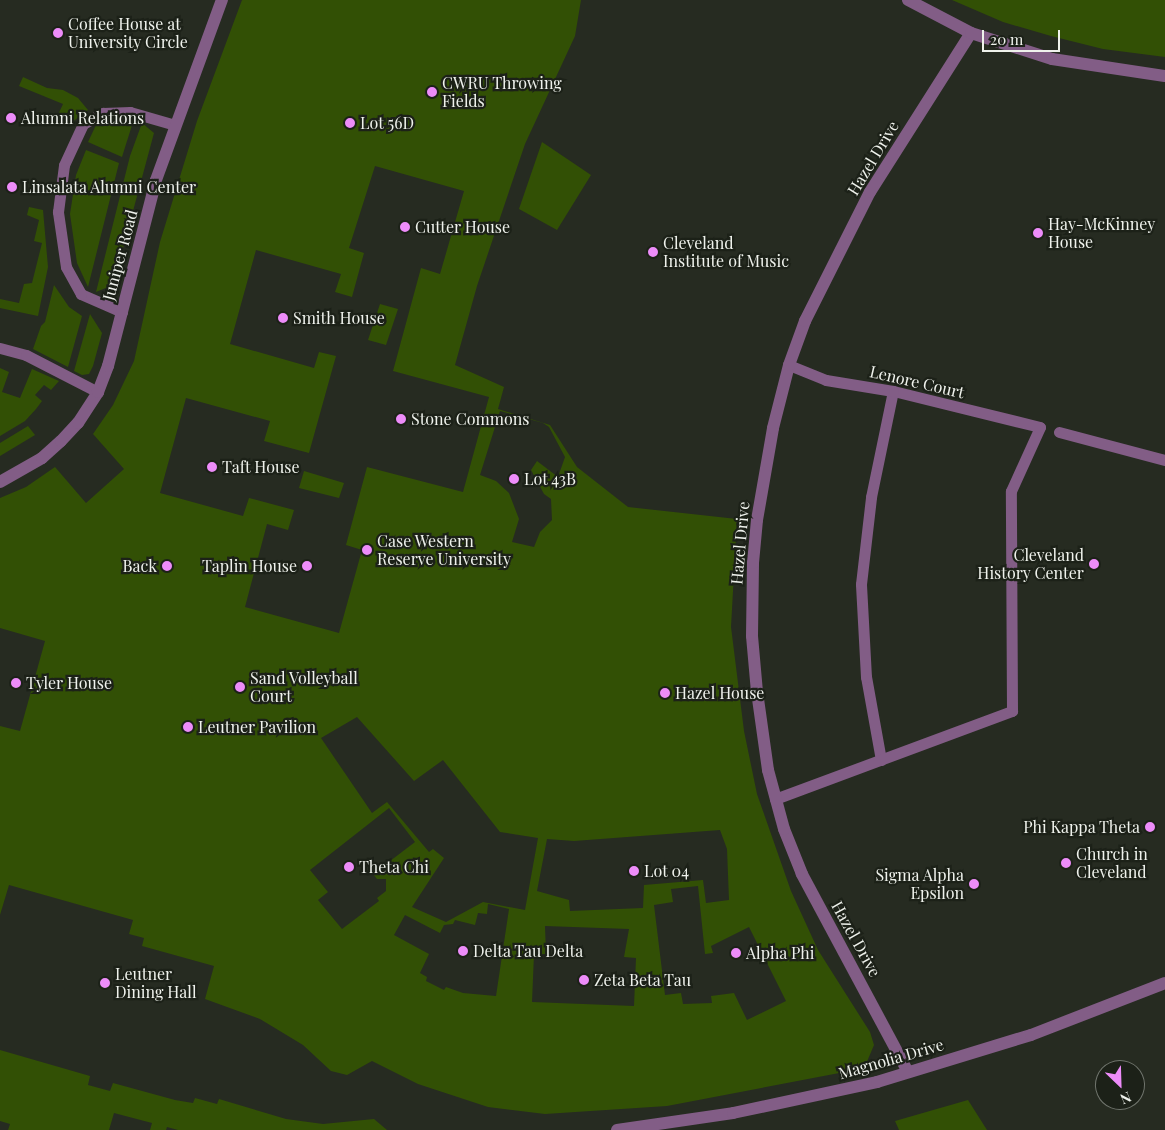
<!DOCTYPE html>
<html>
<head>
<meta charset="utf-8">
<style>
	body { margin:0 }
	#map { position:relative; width:1165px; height:1130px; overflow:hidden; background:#262b21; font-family:"Playfair Display",serif }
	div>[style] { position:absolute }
	.green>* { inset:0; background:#325005 }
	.service>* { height:11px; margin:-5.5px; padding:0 5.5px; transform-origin:5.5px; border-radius:5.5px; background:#825d86 }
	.minor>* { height:12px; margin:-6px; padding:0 6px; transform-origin:6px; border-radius:6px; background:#825d86 }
	.tertiary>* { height:12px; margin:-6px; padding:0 6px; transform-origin:6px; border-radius:6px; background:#825d86 }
	.dots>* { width:14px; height:14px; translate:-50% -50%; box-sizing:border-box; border:2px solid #1c2118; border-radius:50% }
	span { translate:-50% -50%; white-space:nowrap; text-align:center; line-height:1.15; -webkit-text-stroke:4.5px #1c2118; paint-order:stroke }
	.poi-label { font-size:16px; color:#eff2ec }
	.left { translate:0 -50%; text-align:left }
	.right { translate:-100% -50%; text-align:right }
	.street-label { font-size:16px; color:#eff2ec }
	.north { position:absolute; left:1095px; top:1060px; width:50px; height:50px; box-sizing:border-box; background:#1c2118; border:1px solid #70756d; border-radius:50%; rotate:156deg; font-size:14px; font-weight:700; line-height:20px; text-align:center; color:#eff2ec }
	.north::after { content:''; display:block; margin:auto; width:18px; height:22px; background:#ed8cf9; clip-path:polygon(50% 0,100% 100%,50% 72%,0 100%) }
	.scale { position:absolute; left:982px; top:30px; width:78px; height:22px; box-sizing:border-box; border:2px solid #eff2ec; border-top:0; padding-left:6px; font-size:15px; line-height:18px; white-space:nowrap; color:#eff2ec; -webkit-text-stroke:4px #1c2118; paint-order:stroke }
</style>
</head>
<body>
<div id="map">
	<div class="green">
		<i style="clip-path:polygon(evenodd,242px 0,581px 0,575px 36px,525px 144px,477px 286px,455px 365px,504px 387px,498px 409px,550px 425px,577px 467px,628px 507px,737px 519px,731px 627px,744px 731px,757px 794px,791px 891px,818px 950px,870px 1032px,874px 1045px,866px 1064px,855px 1070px,667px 1106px,545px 1114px,488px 1107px,418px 1084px,372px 1061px,347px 1075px,331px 1071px,303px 1045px,260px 1019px,205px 999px,214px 966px,142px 946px,144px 938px,129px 934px,133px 920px,9px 885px,0 915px,0 726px,20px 731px,45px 641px,0 628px,0 498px,26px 487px,55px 467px,86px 503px,124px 469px,93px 434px,113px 405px,134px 361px,160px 242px,197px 121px,242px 0,375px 166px,464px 191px,440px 274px,421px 268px,393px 371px,489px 397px,463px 492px,367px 467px,346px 545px,362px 550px,339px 633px,245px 607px,267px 524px,288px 530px,294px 510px,249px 498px,243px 516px,160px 493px,186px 398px,270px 421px,264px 441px,309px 453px,336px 356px,319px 352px,314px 368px,230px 344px,256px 250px,341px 274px,335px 292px,352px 297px,364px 253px,349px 248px,375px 166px,242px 0,500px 411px,543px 423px,549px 427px,565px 457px,558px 477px,537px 461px,531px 470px,544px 494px,551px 499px,552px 520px,540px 532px,534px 547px,512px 542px,519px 519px,509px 493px,496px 481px,480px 475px,500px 411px,242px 0,357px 717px,414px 781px,443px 760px,500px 832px,538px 838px,525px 910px,483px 902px,446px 922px,412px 907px,444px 858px,433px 849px,429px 852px,387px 802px,372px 813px,321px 738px,357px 717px,242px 0,389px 808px,415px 842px,373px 874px,377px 879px,386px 879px,386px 891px,377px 898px,379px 901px,342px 929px,318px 900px,328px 892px,310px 870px,389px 808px,242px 0,720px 830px,727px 849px,729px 900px,706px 903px,703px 880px,644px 885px,643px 908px,570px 911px,569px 900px,537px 891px,547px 839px,574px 841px,720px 830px,242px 0,698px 886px,705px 954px,713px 953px,711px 946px,749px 927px,786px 1001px,747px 1020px,734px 993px,711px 996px,712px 1003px,683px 1004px,681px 993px,665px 995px,654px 905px,673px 902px,671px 889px,698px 886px,242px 0,488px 904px,509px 909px,496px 996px,463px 993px,446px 987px,444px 990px,426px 981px,427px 977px,420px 973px,429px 954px,394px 935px,405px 915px,440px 933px,444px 925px,453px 924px,455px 920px,475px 925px,478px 913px,487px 914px,488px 904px,242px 0,545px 926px,629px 929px,624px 957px,636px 958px,634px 1006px,532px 1002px,534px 954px,546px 954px,545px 926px)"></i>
		<i style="clip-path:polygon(952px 0,1165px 0,1165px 57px,1103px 49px,1051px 36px,1003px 22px)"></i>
		<i style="clip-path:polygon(23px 77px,47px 88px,63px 90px,78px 98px,88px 110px,67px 126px,56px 119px,63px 104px,19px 86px)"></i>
		<i style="clip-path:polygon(119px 119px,133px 122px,122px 157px,88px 142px,96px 125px)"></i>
		<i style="clip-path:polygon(142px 123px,154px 133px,115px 278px,108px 287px,96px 292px,130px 156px)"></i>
		<i style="clip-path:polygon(542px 142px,591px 175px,557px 230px,519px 209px)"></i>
		<i style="clip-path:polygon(86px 150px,119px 163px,88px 287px,77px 263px,70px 214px,76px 175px)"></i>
		<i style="clip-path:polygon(29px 207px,43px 210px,48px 267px,38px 316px,0 308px,0 299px,19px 303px,24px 284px,32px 283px,42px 243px,34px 241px,39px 220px,27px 215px)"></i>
		<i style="clip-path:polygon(54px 285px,69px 307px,82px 316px,68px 367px,33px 349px,41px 326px,45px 322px)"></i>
		<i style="clip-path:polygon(380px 304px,398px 309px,386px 345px,368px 340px)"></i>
		<i style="clip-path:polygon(90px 314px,102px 333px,93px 366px,89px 374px,82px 375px,74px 371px)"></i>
		<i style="clip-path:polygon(0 368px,9px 372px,2px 392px,20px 398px,32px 369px,59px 381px,51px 390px,44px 385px,35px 395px,42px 401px,36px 409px,25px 421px,0 436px)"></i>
		<i style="clip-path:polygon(28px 426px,35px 435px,0 456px,0 443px)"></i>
		<i style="clip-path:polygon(304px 471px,344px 483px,339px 498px,299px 488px)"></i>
		<i style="clip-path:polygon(0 1050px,90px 1076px,88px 1085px,110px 1091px,113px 1083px,175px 1100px,193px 1103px,195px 1098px,217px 1104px,219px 1099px,286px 1119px,323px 1124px,374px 1119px,387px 1130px,178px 1130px,167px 1127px,166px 1130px,150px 1130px,152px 1123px,114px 1113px,109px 1130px,8px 1130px,10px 1124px,0 1121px)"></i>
		<i style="clip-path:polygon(968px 1100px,987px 1130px,899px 1130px,895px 1121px)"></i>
	</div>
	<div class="service">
		<i style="left:122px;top:312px;width:45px;rotate:-156.3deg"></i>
		<i style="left:81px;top:294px;width:31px;rotate:-119deg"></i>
		<i style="left:66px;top:267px;width:56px;rotate:-98.3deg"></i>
		<i style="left:58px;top:212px;width:47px;rotate:-82.7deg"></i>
		<i style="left:64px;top:165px;width:45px;rotate:-65.1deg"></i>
		<i style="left:83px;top:124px;width:23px;rotate:-29deg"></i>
		<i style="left:103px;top:113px;width:27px;rotate:-2deg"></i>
		<i style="left:130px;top:112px;width:47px;rotate:16.1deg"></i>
		<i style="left:0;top:348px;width:27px;rotate:15deg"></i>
		<i style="left:26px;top:355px;width:81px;rotate:27.2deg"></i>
		<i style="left:1059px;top:432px;width:110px;rotate:14.8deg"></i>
		<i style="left:881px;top:760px;width:84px;rotate:-100.2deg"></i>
		<i style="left:866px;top:677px;width:93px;rotate:-93.1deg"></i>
		<i style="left:861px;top:584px;width:88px;rotate:-83.4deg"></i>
		<i style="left:871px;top:497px;width:108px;rotate:-78.3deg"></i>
		<i style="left:775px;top:799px;width:253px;rotate:-20.4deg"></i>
		<i style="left:1012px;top:711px;width:220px;rotate:-90.3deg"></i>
		<i style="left:1011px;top:491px;width:70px;rotate:-65.6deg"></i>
		<i style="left:1040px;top:427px;width:151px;rotate:-166.2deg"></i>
		<i style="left:893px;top:391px;width:68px;rotate:-170.7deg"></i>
		<i style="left:826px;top:380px;width:40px;rotate:-158deg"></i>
	</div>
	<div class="minor">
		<i style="left:0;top:482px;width:48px;rotate:-29.7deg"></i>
		<i style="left:42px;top:458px;width:25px;rotate:-42deg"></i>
		<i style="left:61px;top:441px;width:25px;rotate:-47deg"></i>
		<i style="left:78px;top:423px;width:37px;rotate:-57deg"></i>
		<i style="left:98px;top:392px;width:28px;rotate:-69deg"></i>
		<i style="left:108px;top:366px;width:192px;rotate:-75.5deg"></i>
		<i style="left:156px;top:180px;width:192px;rotate:-69.9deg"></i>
		<i style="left:908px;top:1072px;width:225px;rotate:-118.2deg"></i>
		<i style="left:802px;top:874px;width:48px;rotate:-111.8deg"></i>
		<i style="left:784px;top:829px;width:61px;rotate:-105.2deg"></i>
		<i style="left:768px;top:770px;width:79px;rotate:-98deg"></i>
		<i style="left:757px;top:692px;width:56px;rotate:-95.1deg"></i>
		<i style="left:752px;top:636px;width:73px;rotate:-89.2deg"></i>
		<i style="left:753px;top:563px;width:43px;rotate:-84.7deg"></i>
		<i style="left:757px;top:520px;width:93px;rotate:-80.1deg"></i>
		<i style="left:773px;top:428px;width:65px;rotate:-75.7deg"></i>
		<i style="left:789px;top:365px;width:47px;rotate:-70deg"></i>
		<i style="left:805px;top:321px;width:144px;rotate:-63.3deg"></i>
		<i style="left:870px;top:192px;width:188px;rotate:-57.6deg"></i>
		<i style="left:617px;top:1130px;width:117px;rotate:-8.3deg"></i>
		<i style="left:733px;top:1113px;width:147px;rotate:-12.1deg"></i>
		<i style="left:877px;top:1082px;width:161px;rotate:-17deg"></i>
		<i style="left:1031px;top:1035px;width:144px;rotate:-21.2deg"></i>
	</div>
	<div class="tertiary">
		<i style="left:908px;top:0;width:71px;rotate:27.6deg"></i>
		<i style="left:971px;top:33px;width:85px;rotate:17.8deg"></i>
		<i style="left:1052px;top:59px;width:114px;rotate:8.6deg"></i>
	</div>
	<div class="dots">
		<i style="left:58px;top:33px;background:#ed8cf9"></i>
		<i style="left:432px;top:92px;background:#ed8cf9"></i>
		<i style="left:11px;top:118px;background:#ed8cf9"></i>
		<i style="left:350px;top:123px;background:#ed8cf9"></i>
		<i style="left:12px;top:187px;background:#ed8cf9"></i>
		<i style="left:405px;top:227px;background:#ed8cf9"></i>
		<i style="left:1038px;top:233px;background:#ed8cf9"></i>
		<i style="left:653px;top:252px;background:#ed8cf9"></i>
		<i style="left:283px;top:318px;background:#ed8cf9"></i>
		<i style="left:401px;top:419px;background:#ed8cf9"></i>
		<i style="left:212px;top:467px;background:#ed8cf9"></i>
		<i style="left:514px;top:479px;background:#ed8cf9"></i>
		<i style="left:367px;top:550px;background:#ed8cf9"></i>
		<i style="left:1094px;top:564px;background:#ed8cf9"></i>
		<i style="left:167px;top:566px;background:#ed8cf9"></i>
		<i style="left:307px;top:566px;background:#ed8cf9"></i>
		<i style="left:16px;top:683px;background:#ed8cf9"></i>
		<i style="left:240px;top:687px;background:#ed8cf9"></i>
		<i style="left:665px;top:693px;background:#ed8cf9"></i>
		<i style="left:188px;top:727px;background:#ed8cf9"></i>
		<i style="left:1150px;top:827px;background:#ed8cf9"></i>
		<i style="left:1066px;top:863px;background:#ed8cf9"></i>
		<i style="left:349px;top:867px;background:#ed8cf9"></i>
		<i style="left:634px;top:871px;background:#ed8cf9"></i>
		<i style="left:974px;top:884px;background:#ed8cf9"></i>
		<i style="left:463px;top:951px;background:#ed8cf9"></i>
		<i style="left:736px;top:953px;background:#ed8cf9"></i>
		<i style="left:584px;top:980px;background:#ed8cf9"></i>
		<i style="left:105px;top:983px;background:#ed8cf9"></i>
	</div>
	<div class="poi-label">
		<span class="left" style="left:68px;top:33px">Coffee House at<br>University Circle</span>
		<span class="left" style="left:442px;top:92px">CWRU Throwing<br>Fields</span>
		<span class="left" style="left:21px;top:118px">Alumni Relations</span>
		<span class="left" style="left:360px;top:123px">Lot 56D</span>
		<span class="left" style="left:22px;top:187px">Linsalata Alumni Center</span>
		<span class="left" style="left:1048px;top:233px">Hay-McKinney<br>House</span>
		<span class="left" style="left:415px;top:227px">Cutter House</span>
		<span class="left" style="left:663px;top:252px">Cleveland<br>Institute of Music</span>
		<span class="left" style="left:293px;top:318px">Smith House</span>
		<span class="left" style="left:411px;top:419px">Stone Commons</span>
		<span class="left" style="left:222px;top:467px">Taft House</span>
		<span class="left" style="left:524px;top:479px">Lot 43B</span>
		<span class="left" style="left:377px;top:550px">Case Western<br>Reserve University</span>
		<span class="right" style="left:1084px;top:564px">Cleveland<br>History Center</span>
		<span class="right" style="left:157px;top:566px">Back</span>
		<span class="right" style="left:297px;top:566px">Taplin House</span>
		<span class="left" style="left:250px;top:687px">Sand Volleyball<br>Court</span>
		<span class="left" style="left:26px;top:683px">Tyler House</span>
		<span class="left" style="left:675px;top:693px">Hazel House</span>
		<span class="left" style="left:198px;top:727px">Leutner Pavilion</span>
		<span class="right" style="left:1140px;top:827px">Phi Kappa Theta</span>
		<span class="left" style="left:1076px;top:863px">Church in<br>Cleveland</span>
		<span class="left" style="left:359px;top:867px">Theta Chi</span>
		<span class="left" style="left:644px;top:871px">Lot 04</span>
		<span class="right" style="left:964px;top:884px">Sigma Alpha<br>Epsilon</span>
		<span class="left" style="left:473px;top:951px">Delta Tau Delta</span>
		<span class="left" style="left:746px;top:953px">Alpha Phi</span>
		<span class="left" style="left:115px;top:983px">Leutner<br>Dining Hall</span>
		<span class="left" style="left:594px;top:980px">Zeta Beta Tau</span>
	</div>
	<div class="street-label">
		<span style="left:873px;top:158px;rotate:-59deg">Hazel Drive</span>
		<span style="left:120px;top:255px;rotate:-75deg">Juniper Road</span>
		<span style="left:917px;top:382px;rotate:13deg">Lenore Court</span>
		<span style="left:740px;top:543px;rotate:-85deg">Hazel Drive</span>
		<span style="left:856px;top:939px;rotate:61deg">Hazel Drive</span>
		<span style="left:891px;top:1059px;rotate:-16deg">Magnolia Drive</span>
	</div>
	<div class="north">N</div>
	<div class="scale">20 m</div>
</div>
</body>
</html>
